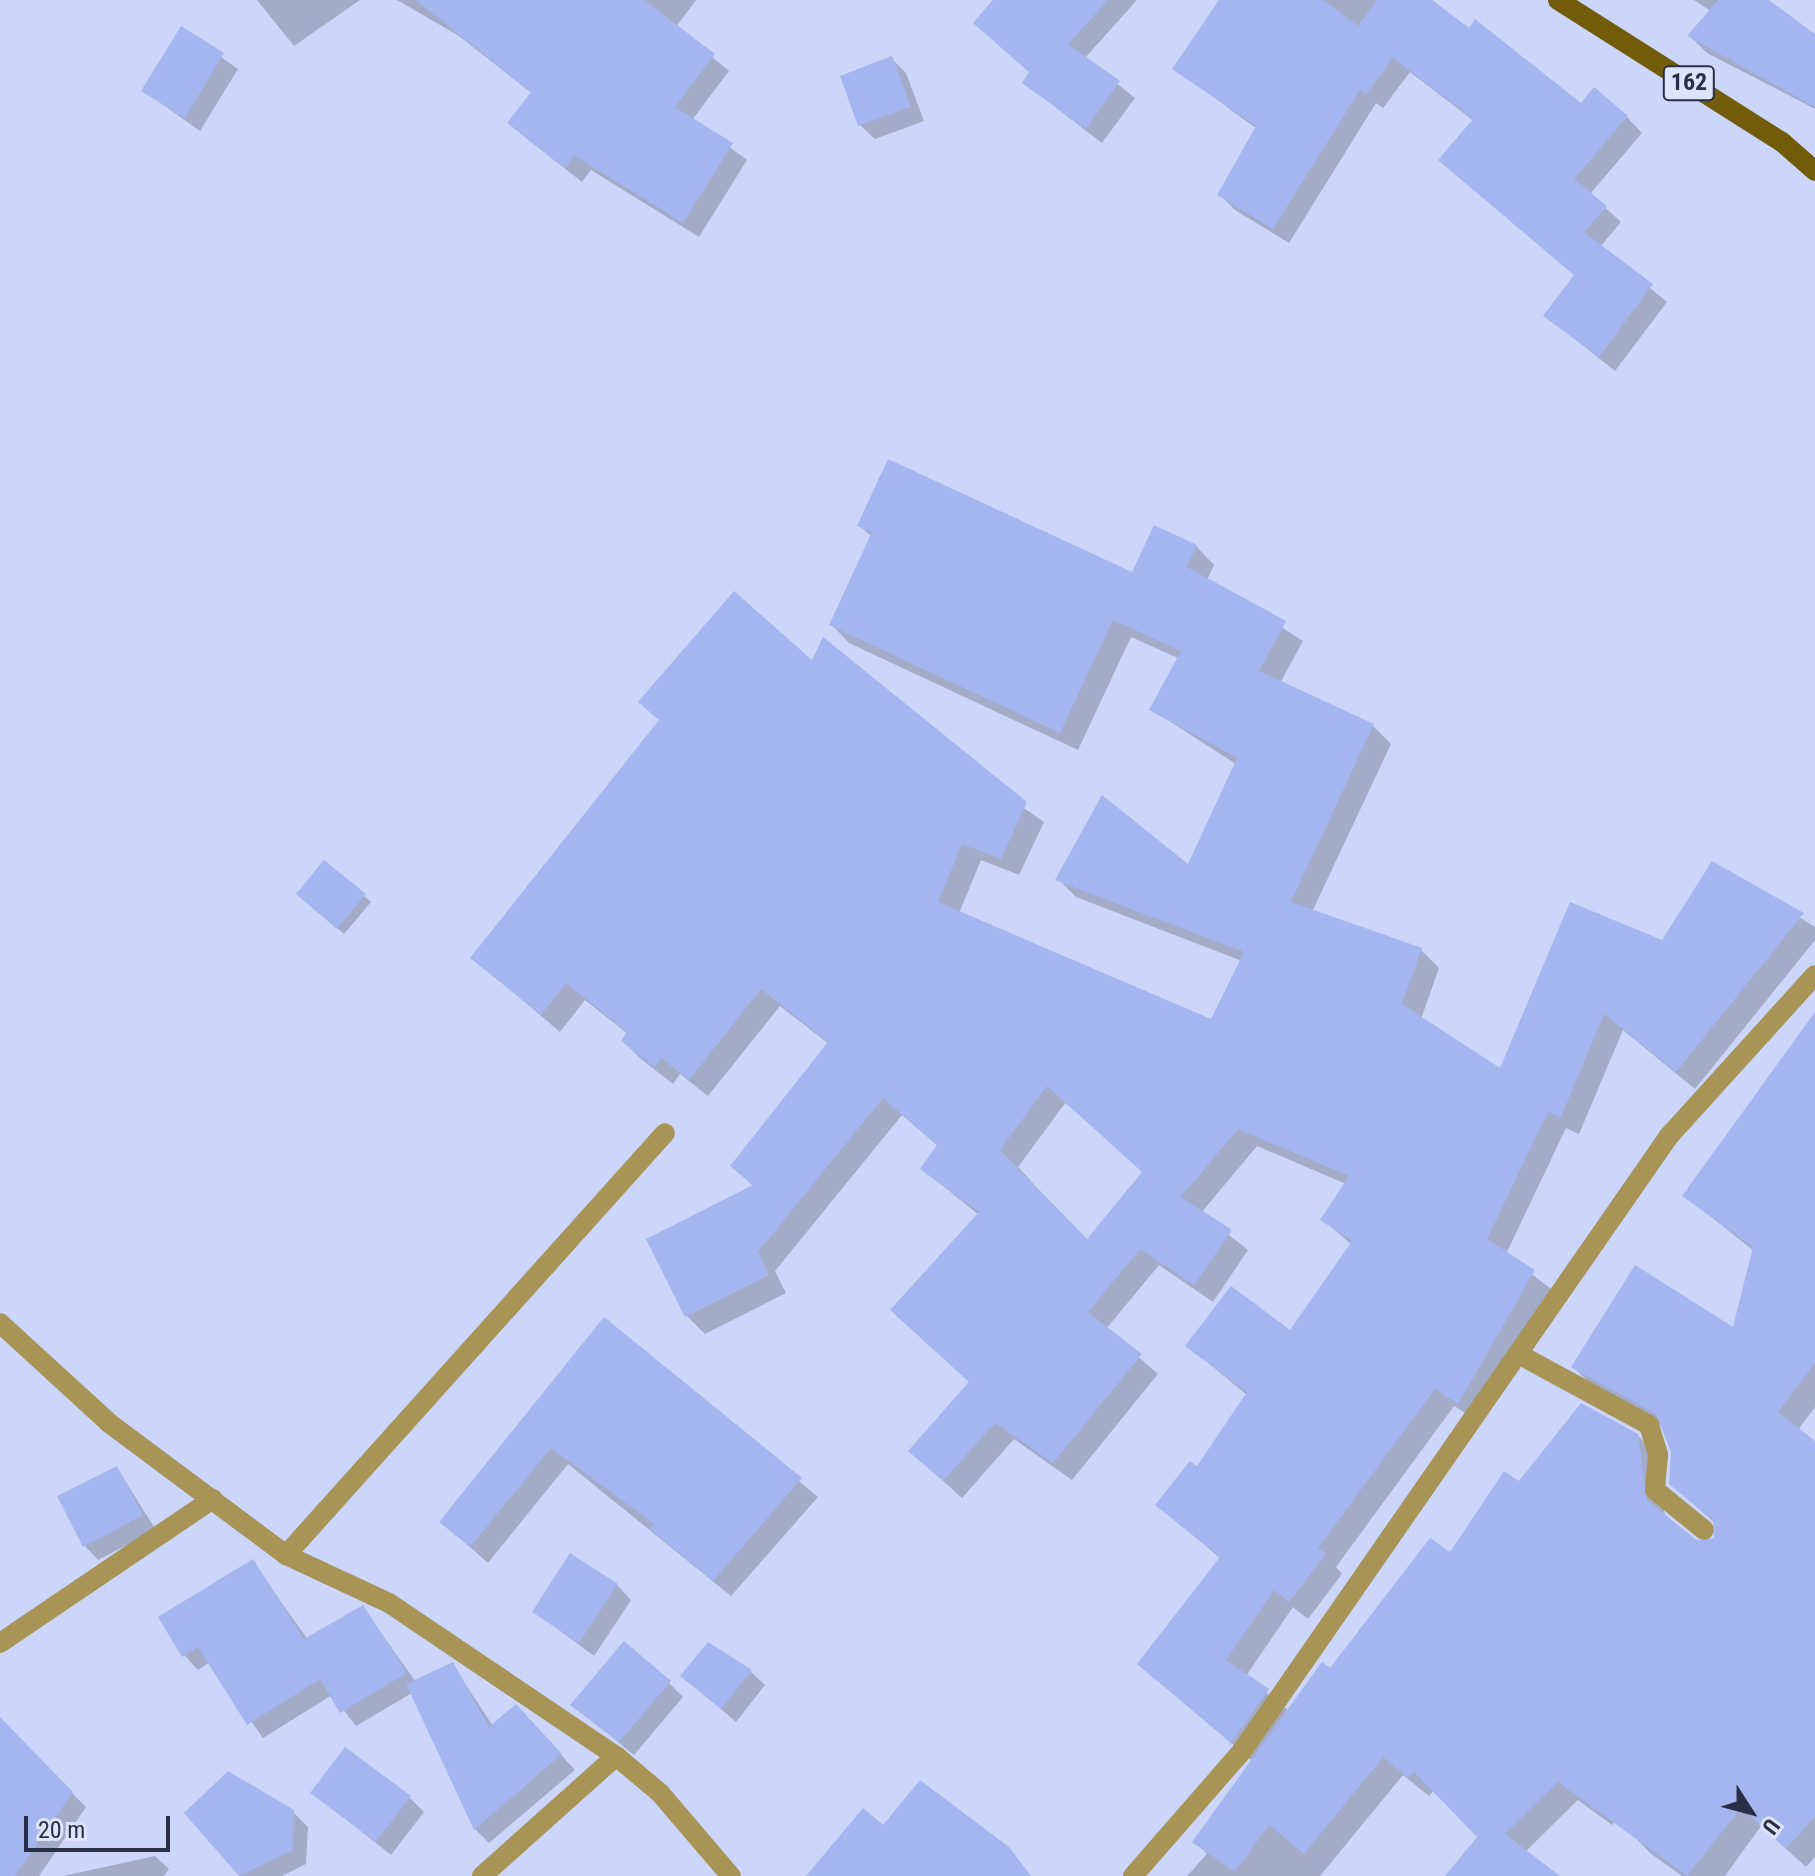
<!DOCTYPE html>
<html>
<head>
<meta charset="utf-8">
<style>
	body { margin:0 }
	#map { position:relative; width:1815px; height:1876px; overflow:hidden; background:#cbd6fa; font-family:"Roboto Condensed",sans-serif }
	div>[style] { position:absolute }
	.shadow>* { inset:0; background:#0003 }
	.building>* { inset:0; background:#a4b5ef }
	.street>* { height:20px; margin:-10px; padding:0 10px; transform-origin:10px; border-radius:10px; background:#a89457 }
	.primary>* { height:20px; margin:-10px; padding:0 10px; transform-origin:10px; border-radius:10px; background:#725c0b }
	span { translate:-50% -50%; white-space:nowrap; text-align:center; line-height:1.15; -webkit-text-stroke:6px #dce4fc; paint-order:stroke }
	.shield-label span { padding:2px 6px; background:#dce4fc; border:2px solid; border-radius:6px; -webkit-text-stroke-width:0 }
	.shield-label { font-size:24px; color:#282f46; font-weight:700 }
	.north { position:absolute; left:1711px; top:1772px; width:80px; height:80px; -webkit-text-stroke:6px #dce4fc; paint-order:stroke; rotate:126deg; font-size:22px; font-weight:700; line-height:32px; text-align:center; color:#282f46 }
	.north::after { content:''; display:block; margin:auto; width:28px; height:36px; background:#282f46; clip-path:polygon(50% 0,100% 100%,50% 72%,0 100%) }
	.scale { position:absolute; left:24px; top:1816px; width:146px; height:36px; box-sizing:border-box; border:4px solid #282f46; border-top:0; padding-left:10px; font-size:24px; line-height:28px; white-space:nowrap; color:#282f46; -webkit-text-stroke:6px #dce4fc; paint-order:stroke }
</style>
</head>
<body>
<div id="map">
	<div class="shadow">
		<i style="clip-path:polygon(257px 0,360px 0,294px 46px)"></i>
		<i style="clip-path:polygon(397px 0,696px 0,676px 27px,729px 71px,692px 120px,747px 160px,699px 237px,591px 170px,582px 182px,526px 138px,510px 123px,533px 94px,459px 36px)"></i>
		<i style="clip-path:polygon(995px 0,1137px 0,1085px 58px,1135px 98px,1102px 143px,1024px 83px,1031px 73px)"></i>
		<i style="clip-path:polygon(1222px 0,1429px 0,1581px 106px,1595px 90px,1627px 117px,1642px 133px,1590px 194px,1621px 222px,1600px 247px,1667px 302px,1615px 371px,1546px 316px,1576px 276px,1441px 160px,1474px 121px,1410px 72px,1383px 108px,1376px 103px,1289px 243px,1235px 210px,1220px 195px,1257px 129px,1175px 69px)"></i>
		<i style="clip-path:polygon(1694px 0,1766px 0,1815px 37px,1815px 109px,1707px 53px,1690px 36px,1711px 11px)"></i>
		<i style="clip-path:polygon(181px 29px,238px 69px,200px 131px,144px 91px)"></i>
		<i style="clip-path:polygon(892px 59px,906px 73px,924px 121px,875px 139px,860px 125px)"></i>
		<i style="clip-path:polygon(evenodd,859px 525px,1133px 574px,1196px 546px,1214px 565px,1207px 580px,1303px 641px,1280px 683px,1373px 726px,1391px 744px,1312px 912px,1421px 950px,1439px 968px,1421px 1019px,1501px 1071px,1663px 942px,1712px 863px,1815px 927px,1815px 940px,1695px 1089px,1623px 1030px,1579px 1134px,1566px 1128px,1506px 1254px,1551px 1289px,1477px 1420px,1454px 1406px,1336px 1567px,1342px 1574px,1308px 1619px,1293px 1607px,1246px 1676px,1289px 1711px,1519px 1484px,1637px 1435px,1657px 1455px,1665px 1517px,1696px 1543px,1716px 1541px,1715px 1523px,1671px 1484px,1673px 1452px,1662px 1425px,1593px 1386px,1573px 1367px,1734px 1330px,1754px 1251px,1685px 1196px,1815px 1027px,1815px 1407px,1798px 1430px,1815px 1444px,1815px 1857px,1806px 1867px,1761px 1826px,1725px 1876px,1682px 1876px,1650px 1853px,1631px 1833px,1661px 1760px,1612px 1825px,1578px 1800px,1525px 1852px,1554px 1876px,1448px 1876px,1480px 1837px,1434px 1790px,1429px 1796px,1403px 1775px,1320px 1876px,1187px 1876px,1207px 1854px,1194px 1841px,1252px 1761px,1140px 1664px,1221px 1559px,1158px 1505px,1198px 1469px,1247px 1395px,1188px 1346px,1290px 1333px,1352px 1245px,1322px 1219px,1346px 1184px,1257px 1146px,1201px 1213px,1248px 1250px,1213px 1302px,1159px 1265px,1106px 1329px,1158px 1374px,1072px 1480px,1014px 1439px,962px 1498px,910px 1451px,971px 1382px,979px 1215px,922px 1169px,938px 1146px,902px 1115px,775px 1271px,786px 1293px,705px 1334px,687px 1316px,754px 1187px,732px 1166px,829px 1044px,780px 1006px,708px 1096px,680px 1074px,673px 1084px,641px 1059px,623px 1041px,628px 1034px,585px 1000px,560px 1032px,473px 958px,813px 663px,1044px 822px,1019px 875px,981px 860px,959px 913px,1212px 1022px,1242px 961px,1076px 897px,1058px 879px,1188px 867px,1236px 764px,1152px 710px,1180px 659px,1131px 637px,1078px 750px,849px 643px,831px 624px,872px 537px,859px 525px,1066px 1102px,1144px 1172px,1087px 1242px,1018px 1167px,1066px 1102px)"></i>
		<i style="clip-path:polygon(364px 896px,371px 902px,344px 934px,305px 900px)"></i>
		<i style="clip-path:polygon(605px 1320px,818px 1497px,731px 1596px,568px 1464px,488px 1563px,442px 1522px)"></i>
		<i style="clip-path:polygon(117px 1468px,156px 1530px,98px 1560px,84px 1545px)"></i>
		<i style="clip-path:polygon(253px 1562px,308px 1640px,363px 1608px,416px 1682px,452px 1664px,493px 1726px,530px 1721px,575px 1770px,489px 1843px,475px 1829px,412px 1693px,356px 1726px,332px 1695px,263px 1738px,210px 1662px,198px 1670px,184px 1655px)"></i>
		<i style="clip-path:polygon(617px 1585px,631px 1600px,594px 1656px,535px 1612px)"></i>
		<i style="clip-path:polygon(750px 1671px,765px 1685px,736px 1722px,683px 1676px)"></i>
		<i style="clip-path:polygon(669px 1683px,683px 1697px,634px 1755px,573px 1705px)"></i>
		<i style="clip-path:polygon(14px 1735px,86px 1807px,39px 1876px,0 1876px,0 1752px)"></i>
		<i style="clip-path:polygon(313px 1793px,409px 1797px,424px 1812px,391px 1855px)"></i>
		<i style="clip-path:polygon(293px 1812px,308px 1827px,306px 1864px,282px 1876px,240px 1876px,186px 1813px)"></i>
		<i style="clip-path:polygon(155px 1856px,169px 1869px,164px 1876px,63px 1876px)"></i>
	</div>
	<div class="building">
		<i style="clip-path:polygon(416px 0,644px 0,715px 54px,675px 107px,733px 143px,683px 223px,575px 156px,565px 168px,507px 123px,531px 92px)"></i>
		<i style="clip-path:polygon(993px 0,1108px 0,1068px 44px,1120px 81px,1086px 129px,1022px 83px,1029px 72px,973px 23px)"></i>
		<i style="clip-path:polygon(1219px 0,1323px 0,1358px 26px,1377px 0,1432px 0,1469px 28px,1475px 19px,1581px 103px,1594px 87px,1628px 116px,1574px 179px,1607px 206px,1584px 232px,1653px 284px,1599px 357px,1543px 316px,1574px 275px,1438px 160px,1473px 119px,1393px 58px,1366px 94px,1360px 90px,1273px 229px,1217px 195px,1256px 126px,1172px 69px)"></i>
		<i style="clip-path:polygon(1718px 0,1769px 0,1815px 34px,1815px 107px,1687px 36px)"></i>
		<i style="clip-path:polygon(181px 26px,224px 53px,185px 118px,141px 91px)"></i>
		<i style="clip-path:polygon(892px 56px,911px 107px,858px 126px,840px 76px)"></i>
		<i style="clip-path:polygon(evenodd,888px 459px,1132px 572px,1154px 525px,1197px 545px,1187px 567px,1286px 621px,1259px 671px,1374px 724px,1291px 902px,1422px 948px,1402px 1004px,1500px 1068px,1570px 902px,1662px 940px,1712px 861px,1804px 913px,1676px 1072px,1604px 1014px,1561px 1117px,1548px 1112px,1487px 1239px,1535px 1270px,1458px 1404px,1435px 1389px,1318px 1548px,1326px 1554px,1289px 1602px,1274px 1590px,1226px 1660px,1269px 1689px,1231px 1743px,1137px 1664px,1220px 1557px,1155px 1505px,1190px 1461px,1197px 1466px,1247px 1392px,1185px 1346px,1231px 1286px,1290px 1330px,1352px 1241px,1320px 1220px,1349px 1176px,1238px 1129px,1181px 1197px,1232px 1230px,1194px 1285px,1140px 1249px,1088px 1312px,1142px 1354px,1053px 1463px,995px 1423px,943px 1481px,908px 1451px,969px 1382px,890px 1310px,979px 1212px,920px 1169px,937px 1145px,883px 1098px,758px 1252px,769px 1275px,685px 1317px,646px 1239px,753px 1185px,730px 1166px,828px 1042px,761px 989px,689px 1080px,661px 1058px,654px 1067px,621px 1041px,627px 1032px,566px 983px,541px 1015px,470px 958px,659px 720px,638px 702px,734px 591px,812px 660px,823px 637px,1027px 802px,1001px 859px,962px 844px,938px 902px,1211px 1019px,1244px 952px,1055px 880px,1102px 795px,1188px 864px,1237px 758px,1149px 710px,1181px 651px,1113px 620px,1060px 733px,829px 625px,872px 532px,857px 526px,888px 459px,1047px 1086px,1142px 1172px,1087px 1239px,1000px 1150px,1047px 1086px)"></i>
		<i style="clip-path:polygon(324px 860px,366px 894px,337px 929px,296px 894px)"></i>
		<i style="clip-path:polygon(1815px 1012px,1815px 1363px,1778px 1412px,1815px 1441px,1815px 1817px,1786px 1849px,1741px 1808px,1687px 1876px,1558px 1782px,1505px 1834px,1560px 1876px,1445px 1876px,1477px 1837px,1414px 1772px,1408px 1778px,1383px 1757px,1304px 1854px,1269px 1825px,1235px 1872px,1192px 1842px,1322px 1662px,1330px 1668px,1430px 1538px,1450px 1552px,1504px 1471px,1519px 1481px,1581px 1403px,1638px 1434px,1647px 1500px,1696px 1540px,1714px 1538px,1713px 1520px,1669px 1484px,1671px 1452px,1656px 1414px,1571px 1367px,1635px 1265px,1733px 1327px,1753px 1247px,1682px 1196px)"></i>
		<i style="clip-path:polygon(604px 1317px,802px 1478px,713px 1581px,650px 1529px,654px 1524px,551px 1448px,470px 1547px,439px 1522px)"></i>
		<i style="clip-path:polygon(117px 1466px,143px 1515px,83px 1547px,57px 1496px)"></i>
		<i style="clip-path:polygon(570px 1553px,618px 1584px,579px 1643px,532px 1612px)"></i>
		<i style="clip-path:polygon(253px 1559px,304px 1639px,363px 1605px,407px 1673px,340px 1713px,320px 1679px,247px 1725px,198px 1647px,182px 1657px,158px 1617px)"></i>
		<i style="clip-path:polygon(624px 1641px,671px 1681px,619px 1742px,570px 1705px)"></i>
		<i style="clip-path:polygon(708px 1642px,752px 1670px,721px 1709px,680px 1676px)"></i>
		<i style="clip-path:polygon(453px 1662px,489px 1727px,516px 1704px,562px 1754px,474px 1830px,406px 1684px)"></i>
		<i style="clip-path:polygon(0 1717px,73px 1792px,15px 1876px,0 1876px)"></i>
		<i style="clip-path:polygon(345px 1747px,411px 1796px,376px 1842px,310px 1793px)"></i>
		<i style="clip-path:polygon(228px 1771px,294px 1810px,293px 1850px,239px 1876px,184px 1813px)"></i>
		<i style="clip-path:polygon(920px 1780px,1009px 1847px,1031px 1876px,806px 1876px,863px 1808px,883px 1825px)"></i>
	</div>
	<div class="street">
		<i style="left:0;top:1323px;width:148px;rotate:42.5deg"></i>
		<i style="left:109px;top:1423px;width:221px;rotate:36.7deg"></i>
		<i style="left:286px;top:1555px;width:114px;rotate:25deg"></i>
		<i style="left:389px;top:1603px;width:274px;rotate:34deg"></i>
		<i style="left:616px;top:1756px;width:57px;rotate:40.1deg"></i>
		<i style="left:660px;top:1793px;width:109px;rotate:49.5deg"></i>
		<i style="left:1522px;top:1356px;width:145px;rotate:28.5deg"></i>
		<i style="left:1649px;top:1425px;width:31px;rotate:73deg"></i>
		<i style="left:1658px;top:1455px;width:35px;rotate:95deg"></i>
		<i style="left:1655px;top:1490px;width:63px;rotate:39.2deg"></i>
		<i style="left:286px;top:1555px;width:567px;rotate:-48.07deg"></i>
		<i style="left:0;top:1643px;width:257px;rotate:-34.1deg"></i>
		<i style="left:482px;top:1876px;width:180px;rotate:-41.8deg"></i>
		<i style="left:1133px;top:1876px;width:166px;rotate:-48.9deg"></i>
		<i style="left:1242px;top:1751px;width:749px;rotate:-55.23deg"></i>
		<i style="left:1669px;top:1136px;width:217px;rotate:-47.8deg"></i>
	</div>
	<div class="primary">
		<i style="left:1558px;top:0;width:265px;rotate:32.4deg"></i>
		<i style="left:1782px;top:142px;width:44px;rotate:41.3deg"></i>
	</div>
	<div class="shield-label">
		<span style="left:1689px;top:83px">162</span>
	</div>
	<div class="north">U</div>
	<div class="scale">20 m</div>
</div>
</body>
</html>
